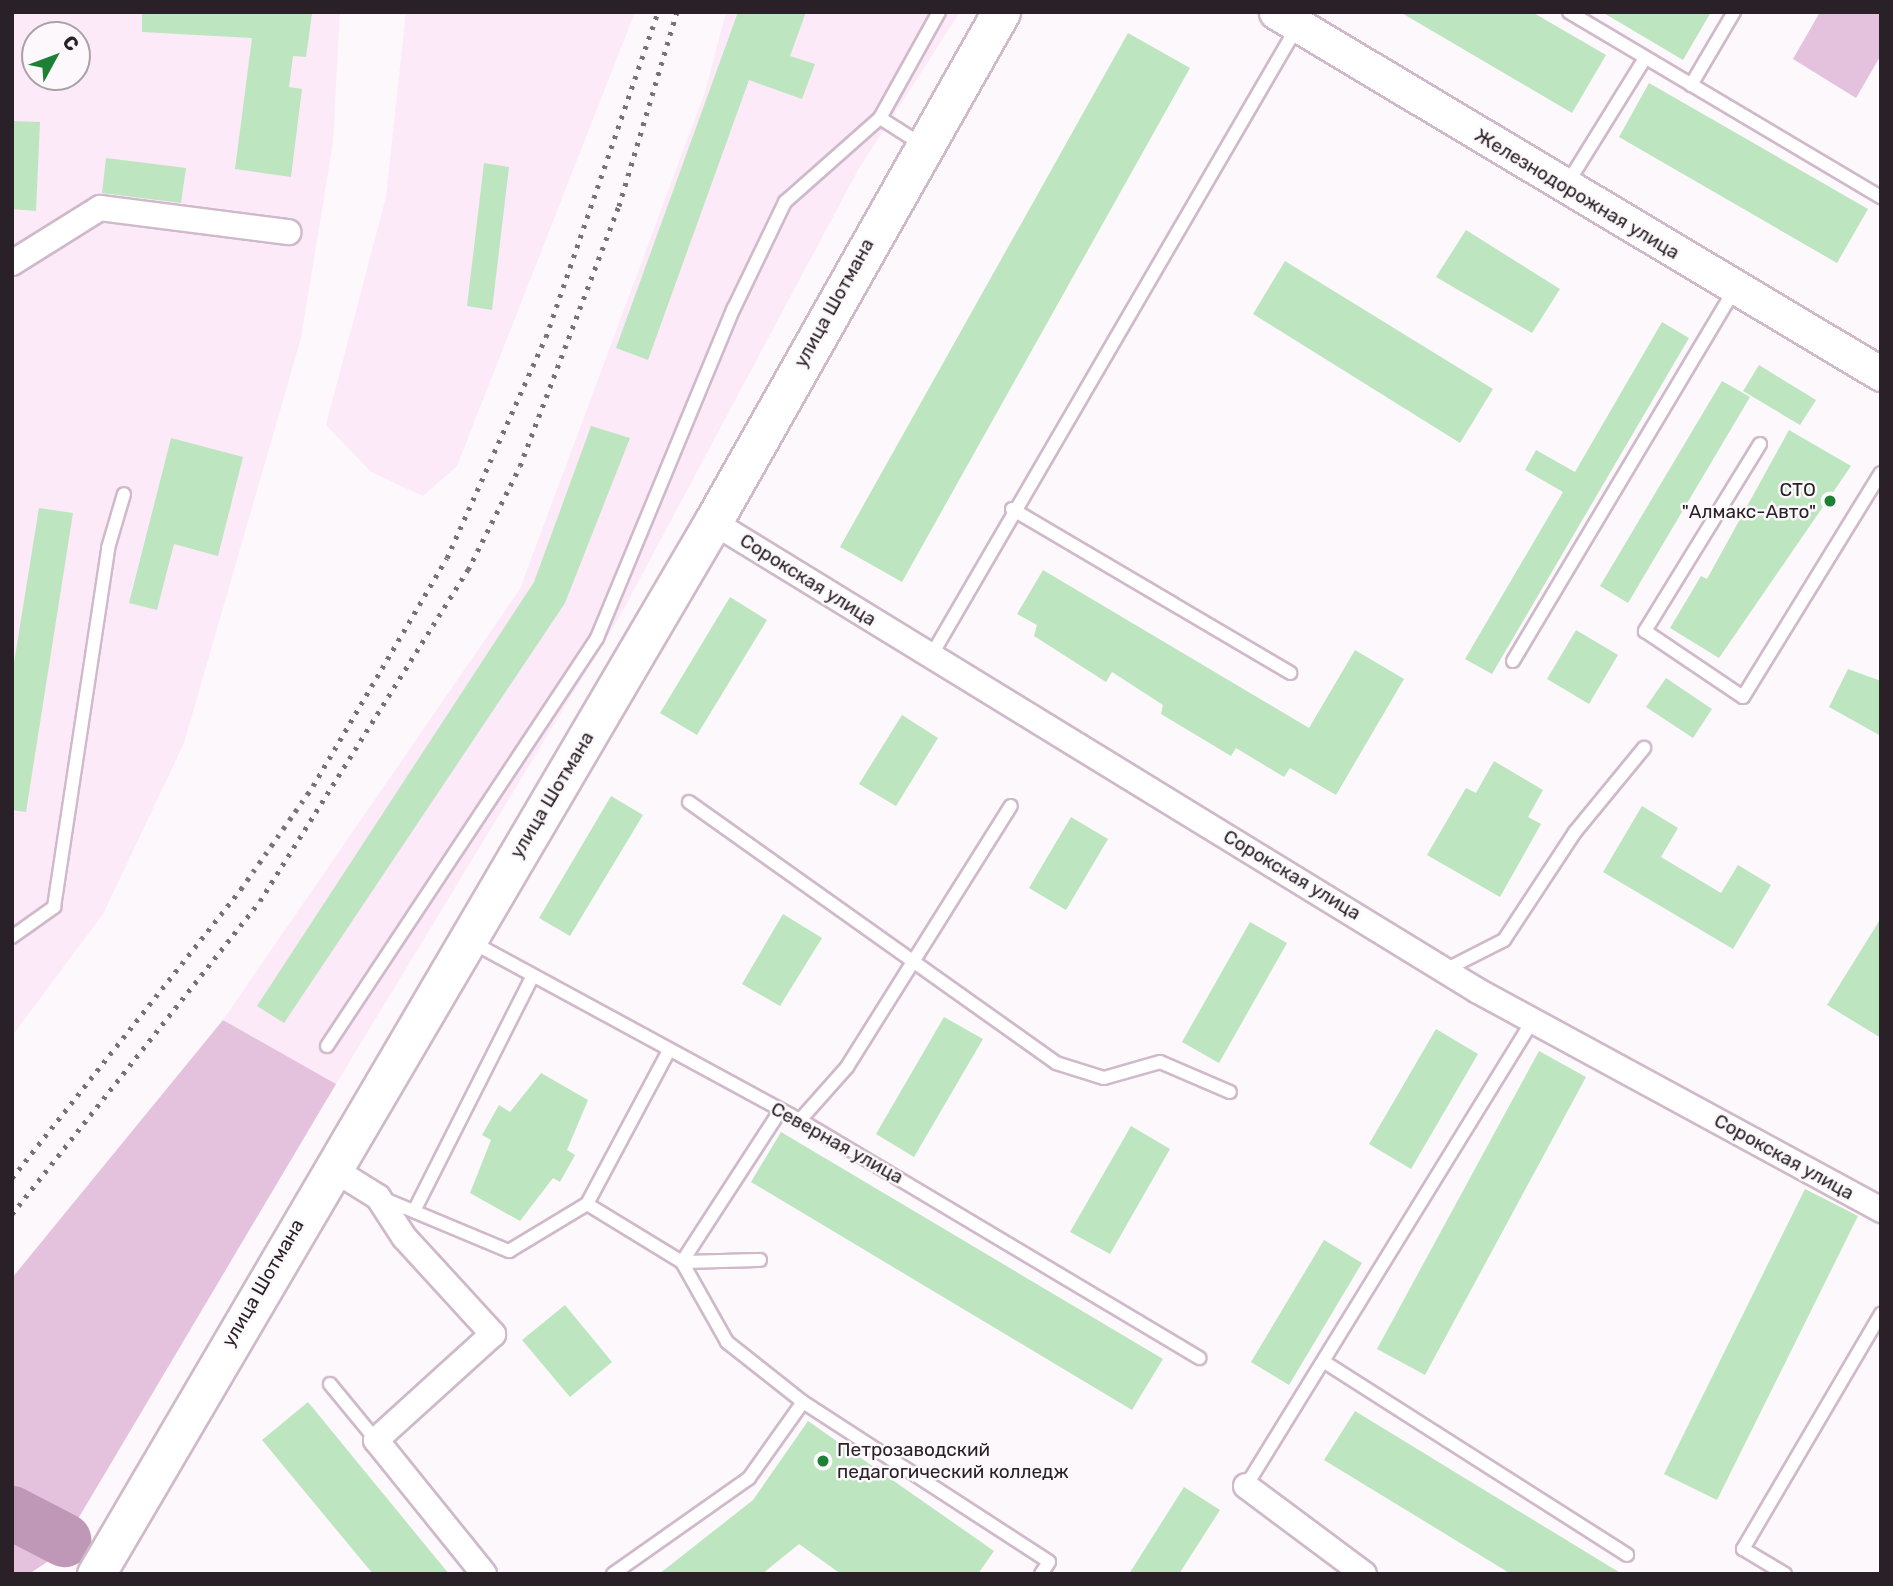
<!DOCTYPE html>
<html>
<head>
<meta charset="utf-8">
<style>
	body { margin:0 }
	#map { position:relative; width:1893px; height:1586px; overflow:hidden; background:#fcf8fb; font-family:Rubik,sans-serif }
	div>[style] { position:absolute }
	.built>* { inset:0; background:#fceaf8 }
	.green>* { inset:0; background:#e4c1dd }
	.river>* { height:54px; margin:-27px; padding:0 27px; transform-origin:27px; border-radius:27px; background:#bf97b7 }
	.building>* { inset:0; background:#bde5c0 }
	.roads { filter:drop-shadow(2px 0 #cfb9ca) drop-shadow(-2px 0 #cfb9ca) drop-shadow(0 2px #cfb9ca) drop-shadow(0 -2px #cfb9ca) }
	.lane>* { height:12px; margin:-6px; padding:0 6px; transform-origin:6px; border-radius:6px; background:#fff }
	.street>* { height:24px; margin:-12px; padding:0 12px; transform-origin:12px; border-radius:12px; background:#fff }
	.secondary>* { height:33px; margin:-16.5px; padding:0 16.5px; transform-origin:16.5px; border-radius:16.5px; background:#fff }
	.primary>* { height:37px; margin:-18.5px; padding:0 18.5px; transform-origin:18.5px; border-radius:18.5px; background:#fff }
	.rail>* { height:5px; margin-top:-2.5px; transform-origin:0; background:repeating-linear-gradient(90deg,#787276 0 3.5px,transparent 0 10.5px) }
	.dots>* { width:19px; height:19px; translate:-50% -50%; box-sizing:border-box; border:4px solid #fcf8fb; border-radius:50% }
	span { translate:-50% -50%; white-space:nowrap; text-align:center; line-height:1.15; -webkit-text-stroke:5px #fcf8fb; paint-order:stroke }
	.street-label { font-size:19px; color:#292127 }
	.poi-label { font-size:19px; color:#292127 }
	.right { translate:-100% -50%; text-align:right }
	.left { translate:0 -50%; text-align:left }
	.frame { position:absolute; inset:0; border:14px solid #292127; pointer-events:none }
	.north { position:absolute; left:21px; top:21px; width:70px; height:70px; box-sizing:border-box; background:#fcf8fb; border:2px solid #a8a2a6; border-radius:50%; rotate:49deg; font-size:19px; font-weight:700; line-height:28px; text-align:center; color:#292127 }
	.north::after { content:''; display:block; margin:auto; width:24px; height:32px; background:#1c8135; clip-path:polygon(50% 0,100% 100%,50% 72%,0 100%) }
</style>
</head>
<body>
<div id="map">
	<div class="built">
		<i style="clip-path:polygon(evenodd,12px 12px,340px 12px,333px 142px,301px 338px,184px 743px,103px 914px,12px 1036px,12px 12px,35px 35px,77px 35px,77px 77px,35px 77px,35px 35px)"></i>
		<i style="clip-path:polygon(406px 12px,635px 12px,457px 466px,423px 496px,371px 472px,326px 425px,386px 197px)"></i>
		<i style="clip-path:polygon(726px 12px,960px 12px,858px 170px,621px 614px,336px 1084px,223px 1020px,520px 589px,705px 92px)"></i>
	</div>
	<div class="green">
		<i style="clip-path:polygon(1820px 12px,1881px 12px,1881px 55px,1856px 98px,1793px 59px)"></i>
		<i style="clip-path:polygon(223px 1020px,336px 1084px,56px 1556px,29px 1574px,12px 1574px,12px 1278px)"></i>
	</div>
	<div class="river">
		<i style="left:12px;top:1513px;width:59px;rotate:27.4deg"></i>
	</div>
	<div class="building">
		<i style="clip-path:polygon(142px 12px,312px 14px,306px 57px,293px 56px,289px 87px,302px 89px,291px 177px,235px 169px,252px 38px,142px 32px)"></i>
		<i style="clip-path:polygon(738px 12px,806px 12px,790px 56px,815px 64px,802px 99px,749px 80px,648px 360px,616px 348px)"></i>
		<i style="clip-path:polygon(1400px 12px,1532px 12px,1606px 55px,1572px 113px)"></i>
		<i style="clip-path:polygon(1602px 12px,1711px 12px,1683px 60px)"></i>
		<i style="clip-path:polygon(1128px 33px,1190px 68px,902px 582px,840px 547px)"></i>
		<i style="clip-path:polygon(1649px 83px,1868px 209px,1837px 263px,1619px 137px)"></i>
		<i style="clip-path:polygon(12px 121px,40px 122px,36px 211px,12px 209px)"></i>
		<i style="clip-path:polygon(106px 158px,186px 168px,181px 203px,102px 193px)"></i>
		<i style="clip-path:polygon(484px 163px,509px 167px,492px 310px,467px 306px)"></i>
		<i style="clip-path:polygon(1466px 230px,1560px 289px,1532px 333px,1436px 277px)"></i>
		<i style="clip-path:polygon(1285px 261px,1493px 389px,1460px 443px,1253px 314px)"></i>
		<i style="clip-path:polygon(1662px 322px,1689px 338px,1492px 674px,1465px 659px,1563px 492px,1525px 470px,1536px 450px,1575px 472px)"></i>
		<i style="clip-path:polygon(1759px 365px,1816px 400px,1800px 425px,1743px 391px)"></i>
		<i style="clip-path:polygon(1722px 381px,1750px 397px,1628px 603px,1600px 586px)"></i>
		<i style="clip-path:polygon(591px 426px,630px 438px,565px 603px,284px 1023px,257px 1006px,534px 582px)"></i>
		<i style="clip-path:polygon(1789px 430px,1851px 466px,1719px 658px,1670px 628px,1701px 576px,1707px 579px)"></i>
		<i style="clip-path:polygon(171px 438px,243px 457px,218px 556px,174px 544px,157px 610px,129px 603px)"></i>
		<i style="clip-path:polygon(39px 508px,73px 513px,26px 812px,12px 810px,12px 675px)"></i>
		<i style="clip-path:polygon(1043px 570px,1309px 728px,1355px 650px,1404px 679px,1336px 795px,1290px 768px,1284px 777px,1236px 748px,1231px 756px,1161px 714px,1163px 705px,1112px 672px,1106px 682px,1034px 636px,1037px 625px,1017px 614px)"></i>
		<i style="clip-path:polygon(730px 597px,767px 620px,697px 735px,660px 713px)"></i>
		<i style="clip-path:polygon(1576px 630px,1618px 655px,1589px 704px,1547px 679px)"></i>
		<i style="clip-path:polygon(1848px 669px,1881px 681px,1881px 736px,1829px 707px)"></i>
		<i style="clip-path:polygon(1666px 678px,1712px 709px,1693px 738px,1646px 707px)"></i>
		<i style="clip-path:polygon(902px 715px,938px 738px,896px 806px,859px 784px)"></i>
		<i style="clip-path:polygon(1494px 761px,1543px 790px,1528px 817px,1541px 824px,1500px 897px,1427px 855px,1466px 788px,1476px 793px)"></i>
		<i style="clip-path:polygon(611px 796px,643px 815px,570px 936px,539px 918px)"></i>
		<i style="clip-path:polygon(1642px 806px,1678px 828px,1661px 857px,1721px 893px,1738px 865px,1771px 885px,1733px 949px,1603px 872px)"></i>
		<i style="clip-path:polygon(1071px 817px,1108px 839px,1066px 910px,1029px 888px)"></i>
		<i style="clip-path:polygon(783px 914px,822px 938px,780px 1006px,742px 984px)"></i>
		<i style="clip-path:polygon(1881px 918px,1881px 1038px,1827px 1005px)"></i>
		<i style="clip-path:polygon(1250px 922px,1287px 943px,1219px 1063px,1182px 1042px)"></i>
		<i style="clip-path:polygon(944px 1017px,983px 1039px,914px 1157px,876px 1134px)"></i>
		<i style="clip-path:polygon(1436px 1029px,1478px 1054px,1411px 1169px,1369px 1144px)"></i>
		<i style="clip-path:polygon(1539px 1051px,1586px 1077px,1425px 1375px,1377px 1349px)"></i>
		<i style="clip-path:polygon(541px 1073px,588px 1100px,567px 1150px,575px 1155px,560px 1182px,553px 1178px,520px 1221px,470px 1193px,491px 1140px,482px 1135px,499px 1105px,510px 1112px)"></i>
		<i style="clip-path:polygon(1131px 1126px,1170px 1149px,1110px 1254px,1070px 1232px)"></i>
		<i style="clip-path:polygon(781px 1132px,1163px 1359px,1132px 1410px,751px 1182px)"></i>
		<i style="clip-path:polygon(1805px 1189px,1858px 1216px,1717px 1500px,1664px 1474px)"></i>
		<i style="clip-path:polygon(1324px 1240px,1362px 1263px,1289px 1385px,1251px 1362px)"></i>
		<i style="clip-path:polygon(565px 1305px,612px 1362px,570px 1397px,522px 1340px)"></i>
		<i style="clip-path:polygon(308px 1402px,449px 1574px,373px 1574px,262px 1440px)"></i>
		<i style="clip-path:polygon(1355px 1411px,1622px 1574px,1511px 1574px,1324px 1460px)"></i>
		<i style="clip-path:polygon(808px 1421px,994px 1551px,978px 1574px,841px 1574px,799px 1544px,762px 1574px,659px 1574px,753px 1500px)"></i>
		<i style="clip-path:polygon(1184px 1487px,1220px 1510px,1179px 1574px,1129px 1574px)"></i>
	</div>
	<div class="roads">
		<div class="lane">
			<i style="left:1569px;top:12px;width:363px;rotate:30.7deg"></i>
			<i style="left:1691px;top:85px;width:85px;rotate:-59.5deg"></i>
			<i style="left:880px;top:118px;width:49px;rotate:32.4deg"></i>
			<i style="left:1567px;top:184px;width:148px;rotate:-58.2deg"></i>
			<i style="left:1760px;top:444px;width:220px;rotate:121.6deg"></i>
			<i style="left:1645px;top:631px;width:118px;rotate:34deg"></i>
			<i style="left:1743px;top:697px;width:263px;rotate:-58.4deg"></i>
			<i style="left:1012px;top:509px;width:323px;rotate:30.5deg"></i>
			<i style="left:931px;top:656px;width:728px;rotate:-59.81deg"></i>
			<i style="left:1513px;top:661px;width:433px;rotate:-59.2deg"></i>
			<i style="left:689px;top:802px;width:450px;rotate:35.4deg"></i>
			<i style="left:1056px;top:1063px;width:50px;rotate:17.4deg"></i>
			<i style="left:1104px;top:1078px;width:58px;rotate:-15.9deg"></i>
			<i style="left:1160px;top:1062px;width:76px;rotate:23.2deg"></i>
			<i style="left:12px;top:937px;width:52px;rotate:-35.5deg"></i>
			<i style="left:54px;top:907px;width:363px;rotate:-81.4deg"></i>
			<i style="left:108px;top:548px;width:56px;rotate:-73.5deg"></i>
			<i style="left:470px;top:941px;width:375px;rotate:28.5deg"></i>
			<i style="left:800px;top:1120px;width:465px;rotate:30.8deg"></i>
			<i style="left:1445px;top:970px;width:66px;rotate:-27deg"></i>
			<i style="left:1504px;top:940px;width:129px;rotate:-56.7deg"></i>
			<i style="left:1575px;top:832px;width:109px;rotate:-50.6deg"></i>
			<i style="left:327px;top:1046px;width:489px;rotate:-56.5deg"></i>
			<i style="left:597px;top:638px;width:357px;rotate:-67.5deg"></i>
			<i style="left:734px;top:308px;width:118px;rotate:-64.3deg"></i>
			<i style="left:785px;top:202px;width:127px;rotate:-41.5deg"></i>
			<i style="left:880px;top:118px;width:121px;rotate:-60.9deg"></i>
			<i style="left:780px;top:1111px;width:180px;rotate:123deg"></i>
			<i style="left:682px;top:1262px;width:92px;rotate:60.6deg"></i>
			<i style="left:727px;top:1342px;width:97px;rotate:38.3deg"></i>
			<i style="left:803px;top:1402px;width:293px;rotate:33deg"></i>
			<i style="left:1049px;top:1562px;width:14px;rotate:124deg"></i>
			<i style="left:800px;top:1120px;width:71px;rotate:-48.4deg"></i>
			<i style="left:847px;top:1067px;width:308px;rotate:-57.9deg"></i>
			<i style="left:382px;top:1198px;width:138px;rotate:22.7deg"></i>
			<i style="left:509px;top:1251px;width:91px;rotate:-31.1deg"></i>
			<i style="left:587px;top:1204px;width:172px;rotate:-61.9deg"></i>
			<i style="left:587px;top:1204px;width:111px;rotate:31.4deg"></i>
			<i style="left:682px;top:1262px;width:78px;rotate:-1.5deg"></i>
			<i style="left:414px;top:1211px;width:262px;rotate:-63.2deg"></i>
			<i style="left:1326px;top:1363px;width:357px;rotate:32.5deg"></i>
			<i style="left:330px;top:1384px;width:72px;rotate:50.6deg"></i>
			<i style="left:1246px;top:1486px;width:547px;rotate:-58.37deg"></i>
			<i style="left:613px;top:1574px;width:166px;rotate:-35.2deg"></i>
			<i style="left:749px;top:1478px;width:93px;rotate:-54.6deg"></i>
			<i style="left:1785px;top:1574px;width:49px;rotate:-149.2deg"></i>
			<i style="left:1743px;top:1549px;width:273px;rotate:-59.6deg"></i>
		</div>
		<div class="street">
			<i style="left:12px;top:263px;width:104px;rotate:-32deg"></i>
			<i style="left:100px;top:208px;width:190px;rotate:7.3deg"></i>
			<i style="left:713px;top:522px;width:897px;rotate:31.51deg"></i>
			<i style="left:1478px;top:991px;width:459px;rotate:28.5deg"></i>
			<i style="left:330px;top:1167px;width:57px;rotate:32deg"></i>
			<i style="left:378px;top:1197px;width:48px;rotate:57deg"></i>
			<i style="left:404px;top:1237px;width:132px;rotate:47.5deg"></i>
			<i style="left:493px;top:1334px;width:158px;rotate:137.8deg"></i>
			<i style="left:376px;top:1440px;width:172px;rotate:51.1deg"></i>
			<i style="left:1246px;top:1486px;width:147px;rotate:36.7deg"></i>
		</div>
		<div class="secondary">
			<i style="left:1276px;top:12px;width:705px;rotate:30.89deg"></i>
		</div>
		<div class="primary">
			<i style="left:96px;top:1574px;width:1220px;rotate:-59.61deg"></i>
			<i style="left:713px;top:522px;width:586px;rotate:-60.55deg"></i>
		</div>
	</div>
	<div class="rail">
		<i style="left:12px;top:1178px;width:369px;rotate:-51.6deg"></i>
		<i style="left:241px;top:889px;width:126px;rotate:-55deg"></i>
		<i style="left:313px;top:786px;width:264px;rotate:-59.6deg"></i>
		<i style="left:447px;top:558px;width:242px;rotate:-65.9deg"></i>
		<i style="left:546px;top:337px;width:344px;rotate:-71deg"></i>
		<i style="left:12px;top:1214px;width:399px;rotate:-51.6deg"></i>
		<i style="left:260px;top:901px;width:391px;rotate:-57.9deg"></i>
		<i style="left:468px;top:570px;width:116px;rotate:-63.4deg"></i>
		<i style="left:520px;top:466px;width:278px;rotate:-69.2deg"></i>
		<i style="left:619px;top:206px;width:202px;rotate:-73.4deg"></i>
	</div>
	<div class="dots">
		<i style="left:1830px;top:501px;background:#1c8135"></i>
		<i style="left:823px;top:1461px;background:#1c8135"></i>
	</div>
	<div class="street-label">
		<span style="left:1577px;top:194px;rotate:31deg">Железнодорожная улица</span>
		<span style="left:834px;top:303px;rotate:-61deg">улица Шотмана</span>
		<span style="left:808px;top:580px;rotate:32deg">Сорокская улица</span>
		<span style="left:552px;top:795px;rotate:-59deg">улица Шотмана</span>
		<span style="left:1292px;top:875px;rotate:31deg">Сорокская улица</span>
		<span style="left:837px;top:1143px;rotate:29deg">Северная улица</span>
		<span style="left:1784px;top:1157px;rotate:29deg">Сорокская улица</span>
		<span style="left:263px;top:1283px;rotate:-60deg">улица Шотмана</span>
	</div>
	<div class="poi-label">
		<span class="right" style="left:1816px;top:501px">СТО<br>"Алмакс-Авто"</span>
		<span class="left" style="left:837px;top:1461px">Петрозаводский<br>педагогический колледж</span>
	</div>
	<div class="frame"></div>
	<div class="north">С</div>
</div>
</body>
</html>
